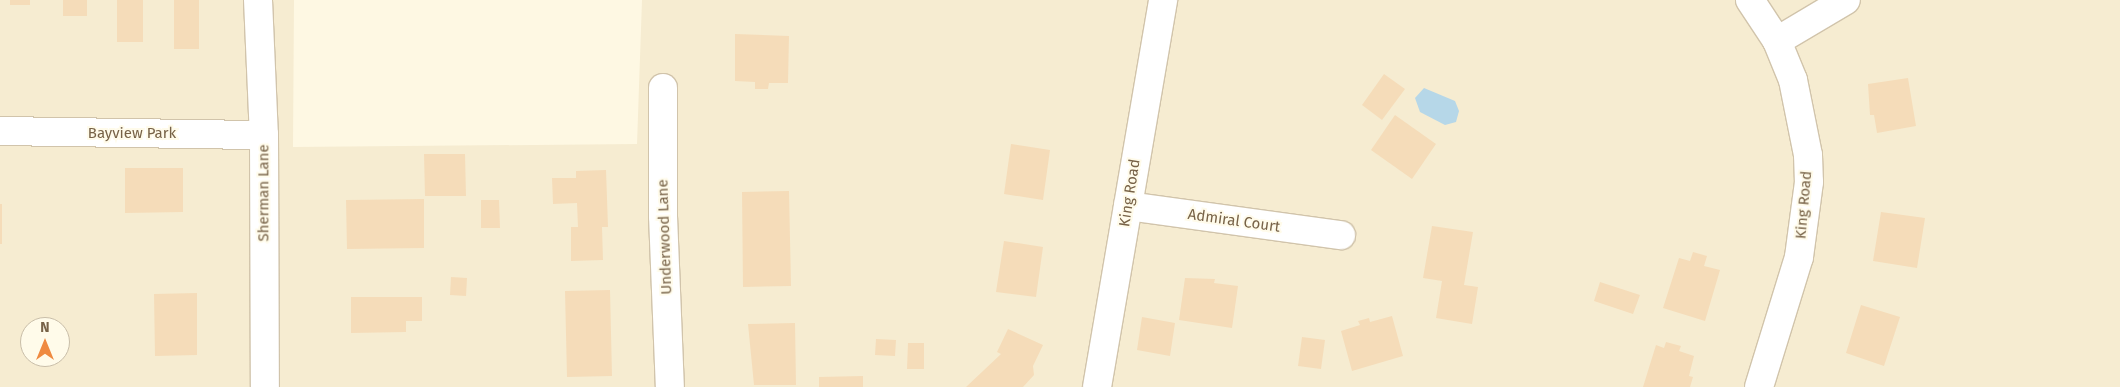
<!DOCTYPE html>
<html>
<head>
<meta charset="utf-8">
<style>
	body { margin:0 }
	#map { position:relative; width:2120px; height:387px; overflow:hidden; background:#fef8e3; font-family:"Fira Sans",sans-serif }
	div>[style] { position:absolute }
	.residential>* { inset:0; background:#f6ecd1 }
	.water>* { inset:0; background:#b6d7e8 }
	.building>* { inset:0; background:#f5dcb9 }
	.roads { filter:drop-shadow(1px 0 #d1c4ab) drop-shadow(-1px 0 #d1c4ab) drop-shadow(0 1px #d1c4ab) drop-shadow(0 -1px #d1c4ab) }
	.minor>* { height:28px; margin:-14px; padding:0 14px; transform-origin:14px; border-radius:14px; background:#fff }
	span { translate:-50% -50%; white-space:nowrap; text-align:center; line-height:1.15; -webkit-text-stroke:4px #fffbea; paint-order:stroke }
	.street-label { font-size:15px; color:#776247 }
	.north { position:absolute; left:20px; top:317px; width:50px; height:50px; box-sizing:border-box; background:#fffbea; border:1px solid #c9bea9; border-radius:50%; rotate:0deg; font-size:14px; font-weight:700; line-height:20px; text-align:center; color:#776247 }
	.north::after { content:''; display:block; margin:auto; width:18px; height:22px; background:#ef8a40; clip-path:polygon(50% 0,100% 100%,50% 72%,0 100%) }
</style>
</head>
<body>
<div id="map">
	<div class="residential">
		<i style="clip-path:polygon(evenodd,0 0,294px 0,293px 147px,637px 144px,642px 0,2120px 0,2120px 387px,0 387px,0 0,30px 327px,60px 327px,60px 357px,30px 357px,30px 327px)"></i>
	</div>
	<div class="water">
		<i style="clip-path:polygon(1424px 88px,1455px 101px,1459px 111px,1456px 122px,1445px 125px,1420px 112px,1415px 98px)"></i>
	</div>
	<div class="building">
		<i style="clip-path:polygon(10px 0,30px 0,30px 5px,10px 5px)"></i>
		<i style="clip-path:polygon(63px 0,87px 0,87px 16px,63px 16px)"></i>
		<i style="clip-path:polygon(117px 0,143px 0,143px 42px,117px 42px)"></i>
		<i style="clip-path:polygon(174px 0,199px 0,199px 49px,174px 49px)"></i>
		<i style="clip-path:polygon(735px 34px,789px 36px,788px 83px,769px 83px,768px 89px,755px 89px,755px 82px,735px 81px)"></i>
		<i style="clip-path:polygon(1384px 74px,1405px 89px,1382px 120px,1362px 105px)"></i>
		<i style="clip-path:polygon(1908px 78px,1916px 126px,1877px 133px,1874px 115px,1870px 115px,1868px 84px)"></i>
		<i style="clip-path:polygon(1395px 115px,1436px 144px,1412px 179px,1371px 150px)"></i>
		<i style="clip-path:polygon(1011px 144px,1050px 150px,1043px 200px,1004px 194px)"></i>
		<i style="clip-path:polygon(424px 154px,465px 154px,466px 196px,425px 196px)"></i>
		<i style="clip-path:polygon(125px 168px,183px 168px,183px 212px,125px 213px)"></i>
		<i style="clip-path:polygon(606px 170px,608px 227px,602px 227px,603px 260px,571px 261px,571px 227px,578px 227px,577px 203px,553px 204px,552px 178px,576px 178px,576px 171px)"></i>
		<i style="clip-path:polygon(789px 191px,791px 286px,743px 287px,742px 192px)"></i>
		<i style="clip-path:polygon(424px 199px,424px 248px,347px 249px,346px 200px)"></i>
		<i style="clip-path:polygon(481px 200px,499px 200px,500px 228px,481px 228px)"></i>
		<i style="clip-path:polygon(0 204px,2px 204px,2px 244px,0 244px)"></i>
		<i style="clip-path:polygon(1881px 212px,1925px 218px,1917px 268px,1873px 261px)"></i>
		<i style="clip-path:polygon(1432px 226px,1473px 232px,1464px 285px,1478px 287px,1472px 324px,1436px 318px,1442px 281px,1423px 278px)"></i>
		<i style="clip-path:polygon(1004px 241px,1043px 247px,1036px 297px,996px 292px)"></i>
		<i style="clip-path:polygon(1693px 252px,1707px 256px,1704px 266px,1720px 270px,1705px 321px,1663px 308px,1679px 258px,1690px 261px)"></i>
		<i style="clip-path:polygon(451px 277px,467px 278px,466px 296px,450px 295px)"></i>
		<i style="clip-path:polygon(1185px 278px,1215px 279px,1214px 283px,1238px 286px,1232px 328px,1179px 320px)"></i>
		<i style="clip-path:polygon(1600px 282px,1640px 295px,1633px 314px,1594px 301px)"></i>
		<i style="clip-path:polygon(610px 290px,612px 376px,567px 377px,565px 291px)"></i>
		<i style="clip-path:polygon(197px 293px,197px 355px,155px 356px,154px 294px)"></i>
		<i style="clip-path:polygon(351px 297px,422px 297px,422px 321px,406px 321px,406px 332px,351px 333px)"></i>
		<i style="clip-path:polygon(1861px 305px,1900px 317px,1884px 366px,1846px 353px)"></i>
		<i style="clip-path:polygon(1392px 316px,1403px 356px,1352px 371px,1341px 331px,1360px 325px,1358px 321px,1369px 318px,1370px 322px)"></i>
		<i style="clip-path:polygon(1142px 317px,1175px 323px,1170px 356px,1137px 350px)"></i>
		<i style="clip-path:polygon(795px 323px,796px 385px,754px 385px,748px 324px)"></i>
		<i style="clip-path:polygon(1008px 329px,1043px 345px,1033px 366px,1034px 375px,1023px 387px,966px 387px,1001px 354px,997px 352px)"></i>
		<i style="clip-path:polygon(1302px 337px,1325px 340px,1321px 369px,1298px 366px)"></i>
		<i style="clip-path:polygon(876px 339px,896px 340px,895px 356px,875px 355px)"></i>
		<i style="clip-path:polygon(1666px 342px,1681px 346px,1679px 351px,1694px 356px,1689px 376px,1693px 377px,1690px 387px,1643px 387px,1656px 345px,1664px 348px)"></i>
		<i style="clip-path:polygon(908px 343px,924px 343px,924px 369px,907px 369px)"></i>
		<i style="clip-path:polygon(863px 376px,863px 387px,819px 387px,819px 377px)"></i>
	</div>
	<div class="roads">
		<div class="minor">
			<i style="left:258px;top:0;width:135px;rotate:87.5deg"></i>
			<i style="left:264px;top:135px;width:252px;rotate:89.8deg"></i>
			<i style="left:1750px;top:0;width:49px;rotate:56.6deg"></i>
			<i style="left:1777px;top:41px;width:42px;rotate:67.7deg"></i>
			<i style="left:1793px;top:80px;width:76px;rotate:78.7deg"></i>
			<i style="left:1808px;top:155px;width:27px;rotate:88deg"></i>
			<i style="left:1809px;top:182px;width:76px;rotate:97.6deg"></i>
			<i style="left:1799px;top:257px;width:136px;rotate:107.1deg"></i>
			<i style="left:1777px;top:41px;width:80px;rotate:-30.7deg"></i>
			<i style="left:663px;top:88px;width:128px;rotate:90deg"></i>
			<i style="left:663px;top:216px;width:171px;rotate:87.7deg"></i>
			<i style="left:0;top:131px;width:264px;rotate:0.9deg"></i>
			<i style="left:1128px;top:206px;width:215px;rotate:7.8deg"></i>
			<i style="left:1097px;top:387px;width:393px;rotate:-80.3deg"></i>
		</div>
	</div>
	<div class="street-label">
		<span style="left:132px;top:134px">Bayview Park</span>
		<span style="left:264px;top:193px;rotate:-90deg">Sherman Lane</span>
		<span style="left:1130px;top:193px;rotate:-81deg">King Road</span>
		<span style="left:1804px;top:205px;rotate:-85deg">King Road</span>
		<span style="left:1234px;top:221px;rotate:8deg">Admiral Court</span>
		<span style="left:665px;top:237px;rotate:-92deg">Underwood Lane</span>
	</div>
	<div class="north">N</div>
</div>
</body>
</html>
